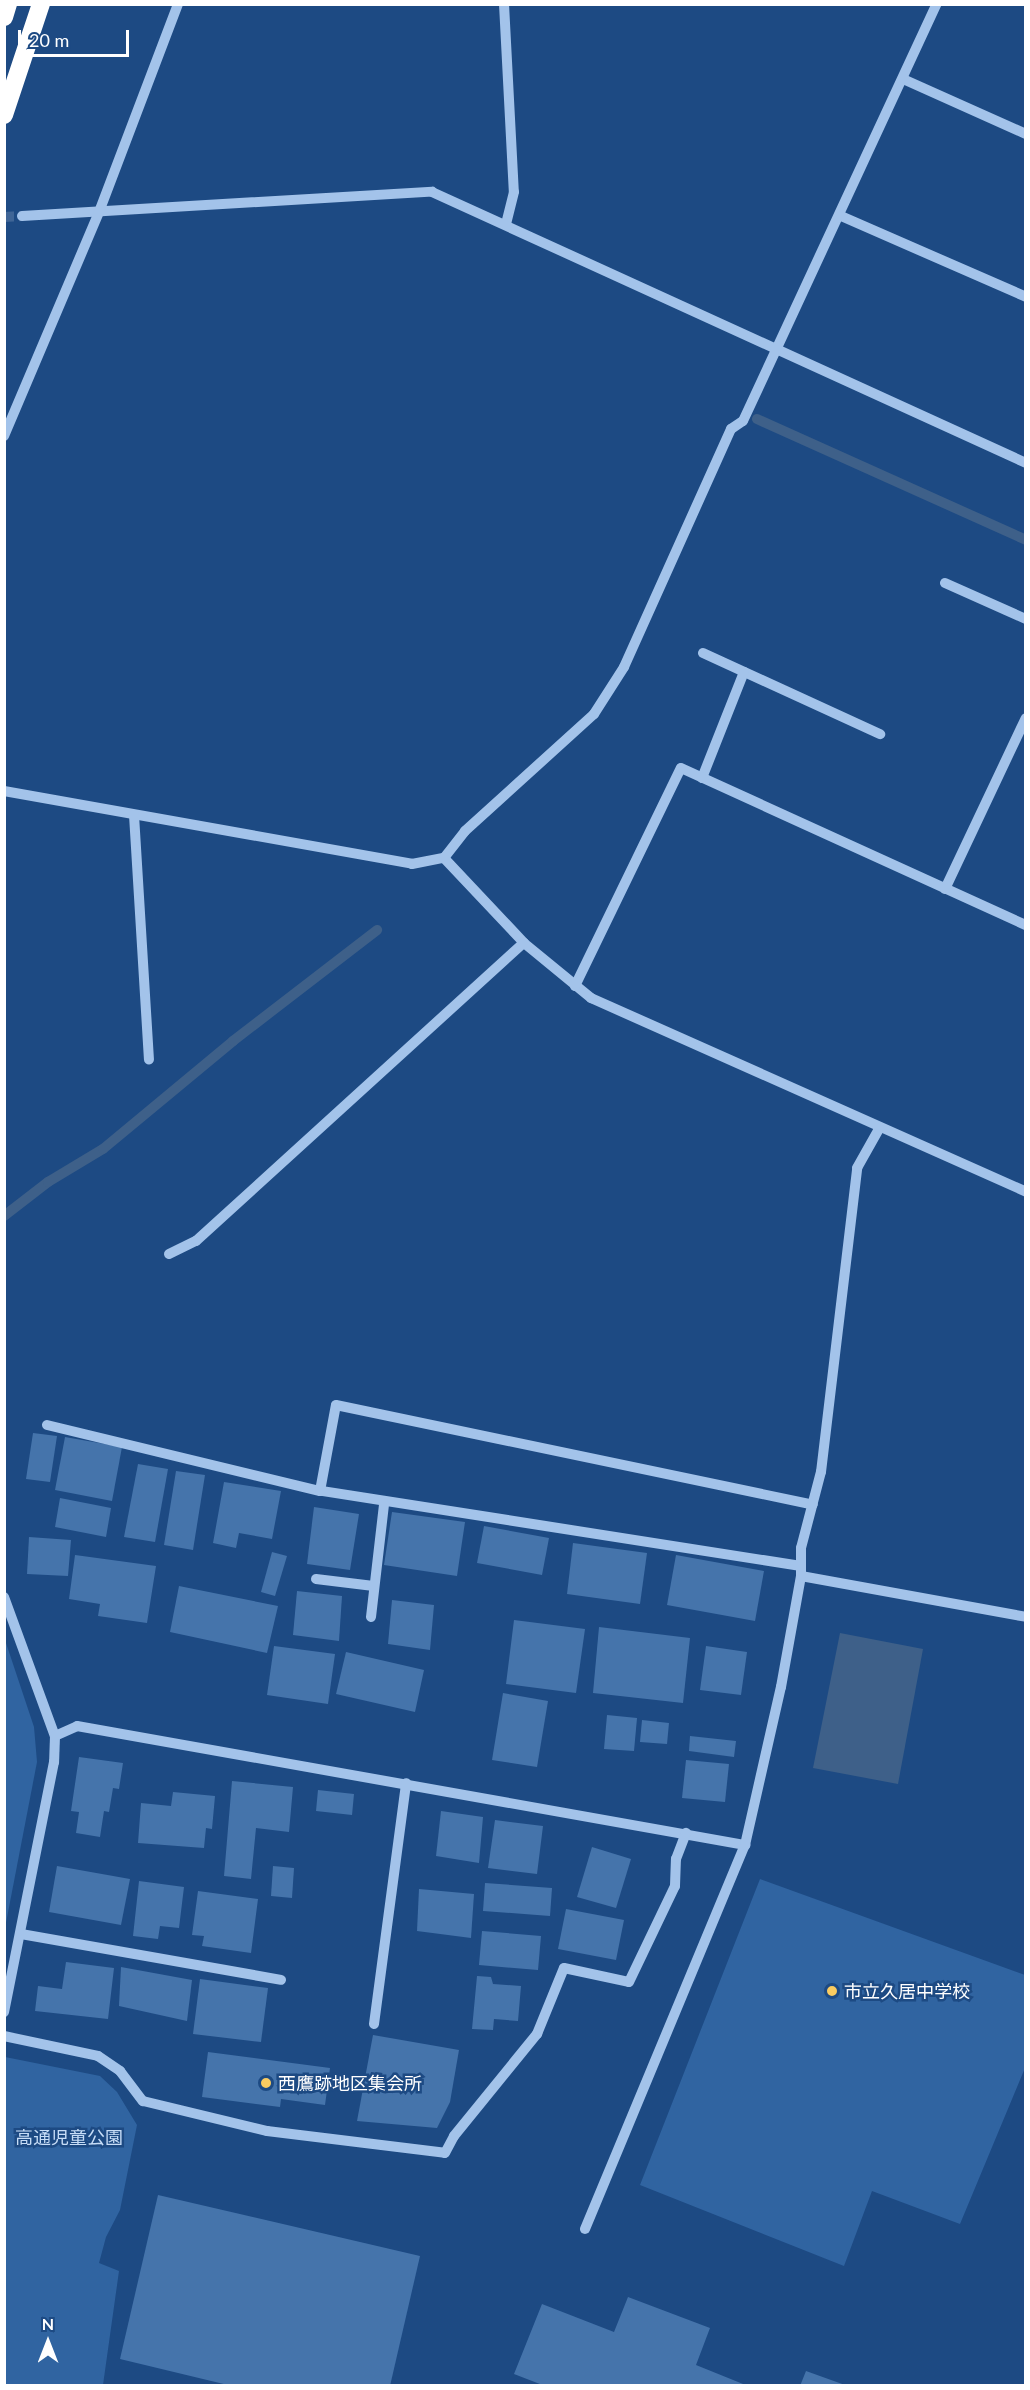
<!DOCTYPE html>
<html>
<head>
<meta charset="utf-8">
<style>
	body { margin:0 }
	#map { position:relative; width:1030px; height:2390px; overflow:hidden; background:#1d4a83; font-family:Lato,"Noto Sans JP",sans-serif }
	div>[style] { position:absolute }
	.green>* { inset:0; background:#3064a1 }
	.water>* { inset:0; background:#3e6089 }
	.stream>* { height:10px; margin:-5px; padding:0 5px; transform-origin:5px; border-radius:5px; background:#3e6089 }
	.building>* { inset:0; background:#4574ab }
	.minor-tunnel>* { height:10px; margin-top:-5px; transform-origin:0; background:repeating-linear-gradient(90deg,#3f6596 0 10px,transparent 0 15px) }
	.minor>* { height:10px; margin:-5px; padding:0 5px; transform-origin:5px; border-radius:5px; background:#a3c3ea }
	.highway>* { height:18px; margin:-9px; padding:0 9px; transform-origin:9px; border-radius:9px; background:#fff }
	.dots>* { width:16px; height:16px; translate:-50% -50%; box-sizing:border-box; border:3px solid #1d4a83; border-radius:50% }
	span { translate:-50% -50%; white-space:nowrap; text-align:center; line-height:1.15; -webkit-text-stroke:5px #1d4a83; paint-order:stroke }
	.poi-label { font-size:18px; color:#fff }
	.left { translate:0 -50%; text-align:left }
	.park-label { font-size:18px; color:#c7ddf7 }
	.frame { position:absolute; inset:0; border:6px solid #fff; pointer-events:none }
	.north { position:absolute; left:18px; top:2312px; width:60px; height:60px; -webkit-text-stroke:4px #1d4a83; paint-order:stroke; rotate:0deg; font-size:16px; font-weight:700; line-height:24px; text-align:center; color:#fff }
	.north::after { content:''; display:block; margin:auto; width:21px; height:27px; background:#fff; clip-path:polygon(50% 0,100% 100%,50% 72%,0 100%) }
	.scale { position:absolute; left:18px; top:30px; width:111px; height:27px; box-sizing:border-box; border:3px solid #fff; border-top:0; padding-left:8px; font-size:18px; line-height:21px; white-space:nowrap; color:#fff; -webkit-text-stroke:4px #1d4a83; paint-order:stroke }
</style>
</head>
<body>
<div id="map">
	<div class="green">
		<i style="clip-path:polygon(5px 1640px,34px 1727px,37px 1762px,5px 1928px)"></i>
		<i style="clip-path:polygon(760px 1879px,1025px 1975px,1025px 2068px,960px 2224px,872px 2191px,844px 2266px,640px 2185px)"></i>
		<i style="clip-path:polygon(5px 2057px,100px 2076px,117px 2092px,137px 2125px,120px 2210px,106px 2237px,99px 2263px,119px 2271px,103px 2385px,5px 2385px)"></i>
	</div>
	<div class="water">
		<i style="clip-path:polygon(840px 1633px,923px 1649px,898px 1784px,813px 1768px)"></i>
	</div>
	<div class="stream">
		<i style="left:757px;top:419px;width:295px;rotate:24.2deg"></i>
		<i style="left:4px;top:1216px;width:56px;rotate:-37.7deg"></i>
		<i style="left:48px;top:1182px;width:64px;rotate:-31deg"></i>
		<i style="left:103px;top:1149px;width:169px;rotate:-39.7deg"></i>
		<i style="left:233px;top:1041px;width:182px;rotate:-37.6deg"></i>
	</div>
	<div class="building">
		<i style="clip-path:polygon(33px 1433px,57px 1436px,50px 1482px,26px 1479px)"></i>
		<i style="clip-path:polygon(65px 1437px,122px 1447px,112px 1501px,55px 1490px)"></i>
		<i style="clip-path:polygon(138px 1464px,168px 1469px,155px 1542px,124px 1537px)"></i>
		<i style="clip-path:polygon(176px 1471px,205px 1475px,193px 1550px,164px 1545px)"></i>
		<i style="clip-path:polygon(224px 1482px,281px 1491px,272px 1539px,239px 1533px,236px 1548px,213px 1543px)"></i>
		<i style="clip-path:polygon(60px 1498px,111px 1508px,106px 1537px,55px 1527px)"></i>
		<i style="clip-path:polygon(314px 1507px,359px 1514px,350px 1570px,307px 1564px)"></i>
		<i style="clip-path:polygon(392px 1512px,465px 1522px,457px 1576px,384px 1565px)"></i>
		<i style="clip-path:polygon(484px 1526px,549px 1538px,542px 1575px,477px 1563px)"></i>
		<i style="clip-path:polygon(29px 1537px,71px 1540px,68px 1576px,27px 1574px)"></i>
		<i style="clip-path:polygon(573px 1543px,647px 1553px,640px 1604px,567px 1594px)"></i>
		<i style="clip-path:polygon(272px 1552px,287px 1556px,275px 1596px,261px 1592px)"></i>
		<i style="clip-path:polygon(75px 1555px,156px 1566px,147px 1623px,98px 1616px,100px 1604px,69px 1599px)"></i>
		<i style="clip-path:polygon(676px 1555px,764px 1571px,755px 1621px,667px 1605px)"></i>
		<i style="clip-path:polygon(179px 1586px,278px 1606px,267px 1653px,170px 1632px)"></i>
		<i style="clip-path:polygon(297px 1591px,342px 1596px,339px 1641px,293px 1635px)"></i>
		<i style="clip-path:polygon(392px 1600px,434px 1605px,430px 1650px,388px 1644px)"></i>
		<i style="clip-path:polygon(514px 1620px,585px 1629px,576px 1693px,506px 1684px)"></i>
		<i style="clip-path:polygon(599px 1627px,690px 1638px,683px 1703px,593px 1693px)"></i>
		<i style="clip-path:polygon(274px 1646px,335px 1654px,328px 1704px,267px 1695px)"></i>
		<i style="clip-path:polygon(706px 1646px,747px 1652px,741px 1695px,700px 1690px)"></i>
		<i style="clip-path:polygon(346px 1652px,424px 1670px,415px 1712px,336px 1694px)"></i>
		<i style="clip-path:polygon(503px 1693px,548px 1701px,537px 1767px,492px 1760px)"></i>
		<i style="clip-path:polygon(607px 1715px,637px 1718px,634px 1751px,604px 1749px)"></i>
		<i style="clip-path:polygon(642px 1720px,669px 1723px,667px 1744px,640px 1742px)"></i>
		<i style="clip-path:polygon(690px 1736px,736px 1741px,734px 1757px,689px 1751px)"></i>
		<i style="clip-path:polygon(79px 1757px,123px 1763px,119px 1789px,113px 1788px,109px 1812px,104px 1811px,100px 1837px,76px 1833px,79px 1812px,71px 1811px)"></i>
		<i style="clip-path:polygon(686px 1760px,729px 1764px,725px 1802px,682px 1798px)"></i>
		<i style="clip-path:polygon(232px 1781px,293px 1787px,289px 1832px,256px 1828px,251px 1879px,224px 1876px)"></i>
		<i style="clip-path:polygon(318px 1790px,354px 1794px,352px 1815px,316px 1811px)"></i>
		<i style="clip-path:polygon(173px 1792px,215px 1796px,212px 1829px,206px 1828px,204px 1848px,138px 1843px,141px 1803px,171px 1806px)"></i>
		<i style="clip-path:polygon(441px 1811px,483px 1817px,479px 1863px,436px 1856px)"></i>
		<i style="clip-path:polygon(495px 1820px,543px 1826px,537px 1874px,488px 1868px)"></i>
		<i style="clip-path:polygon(592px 1847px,631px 1859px,616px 1908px,577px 1897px)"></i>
		<i style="clip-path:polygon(57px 1866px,130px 1879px,121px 1925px,49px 1912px)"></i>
		<i style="clip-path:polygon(273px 1866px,294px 1868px,292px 1898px,271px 1896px)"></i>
		<i style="clip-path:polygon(139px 1881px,184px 1887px,179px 1928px,160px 1926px,158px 1939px,133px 1936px)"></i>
		<i style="clip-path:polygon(485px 1883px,552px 1888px,550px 1916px,483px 1911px)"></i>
		<i style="clip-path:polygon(419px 1889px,474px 1894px,471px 1938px,417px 1931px)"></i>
		<i style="clip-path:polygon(198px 1891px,258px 1899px,251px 1953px,202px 1946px,204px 1936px,192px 1935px)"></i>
		<i style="clip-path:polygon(566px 1909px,624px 1920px,616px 1960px,558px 1949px)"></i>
		<i style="clip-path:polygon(482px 1931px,541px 1936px,538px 1970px,479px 1965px)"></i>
		<i style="clip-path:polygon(66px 1962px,114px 1968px,108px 2019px,35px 2011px,38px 1986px,62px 1989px)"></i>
		<i style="clip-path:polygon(121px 1967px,192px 1980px,187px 2021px,119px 2006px)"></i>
		<i style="clip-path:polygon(477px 1976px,491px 1977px,493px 1984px,521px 1986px,518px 2021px,494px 2019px,493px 2030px,472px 2029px)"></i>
		<i style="clip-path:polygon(200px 1979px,268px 1988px,261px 2042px,193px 2034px)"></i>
		<i style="clip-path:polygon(373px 2035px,459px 2050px,450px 2102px,437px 2128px,357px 2121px)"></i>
		<i style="clip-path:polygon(208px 2052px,330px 2068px,325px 2105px,281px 2099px,280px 2107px,202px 2097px)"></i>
		<i style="clip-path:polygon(158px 2195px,420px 2256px,390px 2386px,232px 2386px,120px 2359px)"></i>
		<i style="clip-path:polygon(628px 2297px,710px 2328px,696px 2365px,748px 2386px,545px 2386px,514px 2374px,542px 2304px,614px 2332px)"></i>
		<i style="clip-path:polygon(806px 2371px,845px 2385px,844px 2386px,800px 2386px)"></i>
	</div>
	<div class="minor-tunnel">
		<i style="left:4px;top:217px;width:18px;rotate:-3deg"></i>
	</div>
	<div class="minor">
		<i style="left:504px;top:4px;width:188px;rotate:87deg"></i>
		<i style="left:514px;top:192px;width:32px;rotate:104deg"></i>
		<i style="left:903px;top:79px;width:135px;rotate:24.1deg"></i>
		<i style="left:22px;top:216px;width:411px;rotate:-3.4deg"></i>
		<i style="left:432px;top:192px;width:653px;rotate:24.52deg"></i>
		<i style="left:841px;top:216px;width:202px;rotate:23.6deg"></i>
		<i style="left:4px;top:436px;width:243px;rotate:-67deg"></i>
		<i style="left:99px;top:212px;width:222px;rotate:-69.2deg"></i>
		<i style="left:945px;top:583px;width:89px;rotate:24deg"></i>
		<i style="left:703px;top:653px;width:195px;rotate:24.6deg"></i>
		<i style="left:702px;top:778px;width:114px;rotate:-68.4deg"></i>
		<i style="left:4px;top:791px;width:414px;rotate:10.1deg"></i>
		<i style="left:412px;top:864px;width:33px;rotate:-11deg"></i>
		<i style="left:444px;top:858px;width:34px;rotate:-52deg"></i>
		<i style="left:465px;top:831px;width:174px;rotate:-42.2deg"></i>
		<i style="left:594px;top:714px;width:56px;rotate:-57.4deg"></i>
		<i style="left:624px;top:667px;width:261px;rotate:-65.8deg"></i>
		<i style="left:731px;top:429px;width:14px;rotate:-34deg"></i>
		<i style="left:743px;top:421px;width:460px;rotate:-65.1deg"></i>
		<i style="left:134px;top:815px;width:245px;rotate:86.5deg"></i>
		<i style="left:444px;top:858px;width:117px;rotate:46.7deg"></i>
		<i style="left:524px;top:943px;width:87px;rotate:39.4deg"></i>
		<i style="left:591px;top:998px;width:476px;rotate:24deg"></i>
		<i style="left:945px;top:889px;width:189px;rotate:-64.7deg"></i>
		<i style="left:575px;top:986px;width:242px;rotate:-64.1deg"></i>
		<i style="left:681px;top:768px;width:379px;rotate:24.5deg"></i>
		<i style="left:169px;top:1254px;width:30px;rotate:-26deg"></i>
		<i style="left:196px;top:1241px;width:443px;rotate:-42.3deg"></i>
		<i style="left:47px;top:1425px;width:281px;rotate:13.6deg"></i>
		<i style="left:801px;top:1566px;width:487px;rotate:-171.1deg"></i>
		<i style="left:320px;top:1491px;width:87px;rotate:-79.5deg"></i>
		<i style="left:336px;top:1405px;width:487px;rotate:11.8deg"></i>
		<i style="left:801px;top:1576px;width:229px;rotate:10.3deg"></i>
		<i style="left:316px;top:1579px;width:58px;rotate:6.9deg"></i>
		<i style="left:4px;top:1597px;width:148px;rotate:69.9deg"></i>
		<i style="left:55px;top:1736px;width:26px;rotate:92deg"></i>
		<i style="left:54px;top:1762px;width:255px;rotate:101.3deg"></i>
		<i style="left:371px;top:1617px;width:114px;rotate:-83.4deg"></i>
		<i style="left:55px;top:1736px;width:24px;rotate:-24deg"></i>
		<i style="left:77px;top:1726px;width:679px;rotate:10.1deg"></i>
		<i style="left:21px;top:1934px;width:264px;rotate:10deg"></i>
		<i style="left:374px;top:2024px;width:243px;rotate:-82.4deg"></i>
		<i style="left:4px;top:2036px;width:96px;rotate:12deg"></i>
		<i style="left:98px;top:2056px;width:27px;rotate:34deg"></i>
		<i style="left:120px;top:2071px;width:38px;rotate:53deg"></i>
		<i style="left:143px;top:2101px;width:128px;rotate:13.6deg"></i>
		<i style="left:267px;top:2131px;width:179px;rotate:7deg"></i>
		<i style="left:445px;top:2153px;width:19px;rotate:-62deg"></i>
		<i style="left:454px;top:2136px;width:132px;rotate:-50.9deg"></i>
		<i style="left:537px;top:2034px;width:71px;rotate:-67.8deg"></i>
		<i style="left:564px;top:1968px;width:66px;rotate:12.2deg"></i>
		<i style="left:629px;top:1982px;width:106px;rotate:-64.4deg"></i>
		<i style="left:675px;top:1886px;width:27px;rotate:-88deg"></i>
		<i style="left:676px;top:1859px;width:28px;rotate:-69deg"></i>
		<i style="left:585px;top:2229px;width:416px;rotate:-67.4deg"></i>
		<i style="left:745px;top:1845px;width:162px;rotate:-77.2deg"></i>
		<i style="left:781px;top:1687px;width:113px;rotate:-79.8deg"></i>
		<i style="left:801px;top:1576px;width:28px;rotate:-90deg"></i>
		<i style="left:801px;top:1548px;width:79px;rotate:-75.3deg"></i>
		<i style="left:821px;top:1472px;width:306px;rotate:-83.2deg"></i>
		<i style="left:857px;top:1168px;width:45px;rotate:-60.6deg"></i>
	</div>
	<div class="highway">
		<i style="left:4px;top:17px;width:14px;rotate:-73deg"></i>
		<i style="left:4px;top:115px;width:117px;rotate:-71.6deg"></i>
	</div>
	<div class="dots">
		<i style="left:832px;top:1991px;background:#facc61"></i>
		<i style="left:266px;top:2083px;background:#facc61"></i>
	</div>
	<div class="poi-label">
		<span class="left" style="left:844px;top:1991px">市立久居中学校</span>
		<span class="left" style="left:278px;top:2083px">西鷹跡地区集会所</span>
	</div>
	<div class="park-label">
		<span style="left:69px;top:2137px">高通児童公園</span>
	</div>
	<div class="frame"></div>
	<div class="north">N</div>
	<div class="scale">20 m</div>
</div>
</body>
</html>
